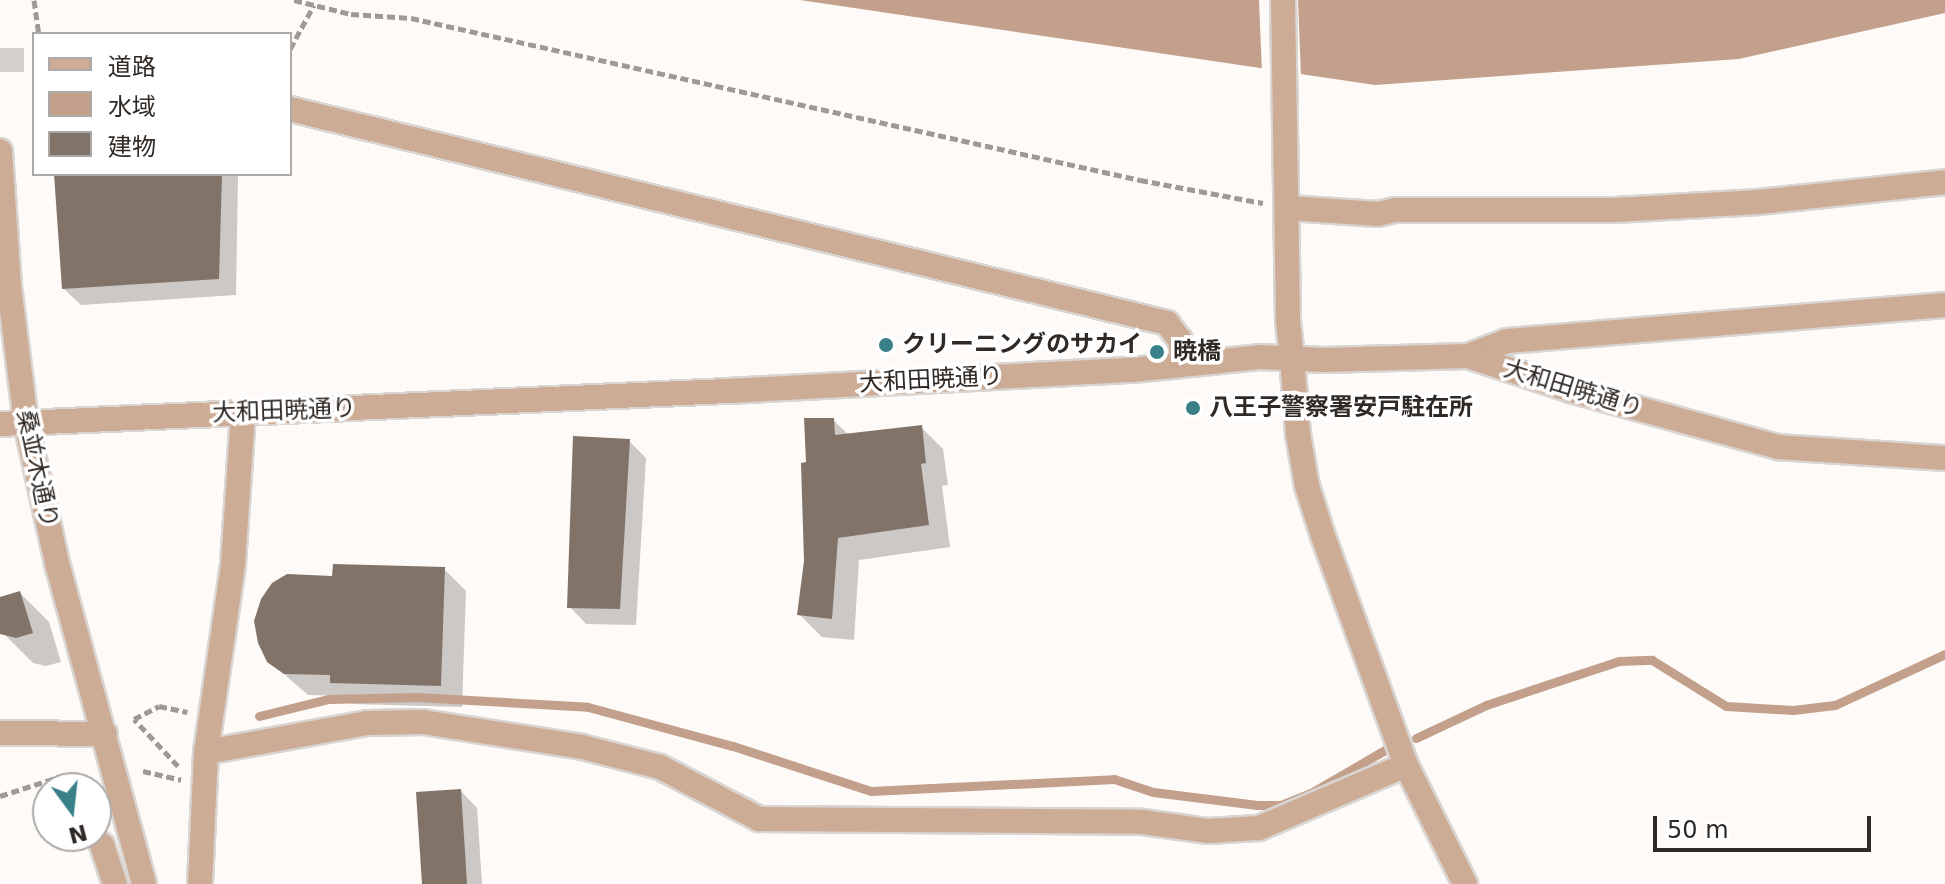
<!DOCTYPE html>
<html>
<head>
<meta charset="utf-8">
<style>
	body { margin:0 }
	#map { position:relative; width:1945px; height:884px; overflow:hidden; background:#fefaf8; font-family:"DejaVu Sans","Noto Sans JP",sans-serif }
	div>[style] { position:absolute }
	.water>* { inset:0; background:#c2a08b }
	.pier>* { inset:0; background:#fefaf8 }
	.shadow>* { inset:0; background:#0003 }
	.stream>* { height:9px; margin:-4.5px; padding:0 4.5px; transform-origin:4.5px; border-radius:4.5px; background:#c2a08b }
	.building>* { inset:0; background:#827369 }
	.minor-tunnel>* { height:24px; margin-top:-12px; transform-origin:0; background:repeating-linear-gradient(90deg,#d5d0ce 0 24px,transparent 0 36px) }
	.path>* { height:5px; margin-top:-2.5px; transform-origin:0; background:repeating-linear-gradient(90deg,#9e9996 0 8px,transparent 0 12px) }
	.roads { filter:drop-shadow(2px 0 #d9d5d2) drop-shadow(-2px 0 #d9d5d2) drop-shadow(0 2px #d9d5d2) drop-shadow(0 -2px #d9d5d2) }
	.minor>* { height:24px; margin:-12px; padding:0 12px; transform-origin:12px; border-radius:12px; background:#cdac96 }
	.tertiary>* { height:24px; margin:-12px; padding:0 12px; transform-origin:12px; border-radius:12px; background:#cdac96 }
	.dots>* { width:22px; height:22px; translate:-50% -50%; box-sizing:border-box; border:4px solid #fff; border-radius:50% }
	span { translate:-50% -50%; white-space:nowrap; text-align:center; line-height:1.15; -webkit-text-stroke:7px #fff; paint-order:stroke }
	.poi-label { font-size:24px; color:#302a26; font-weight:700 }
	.left { translate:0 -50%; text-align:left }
	.street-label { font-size:24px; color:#302a26 }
	.legend { position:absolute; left:32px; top:32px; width:260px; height:144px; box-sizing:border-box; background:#fff; border:2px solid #acaaa8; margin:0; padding:10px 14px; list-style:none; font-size:24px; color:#302a26 }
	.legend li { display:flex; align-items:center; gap:16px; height:40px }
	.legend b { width:40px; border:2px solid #acaaa8 }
	.north { position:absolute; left:32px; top:772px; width:80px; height:80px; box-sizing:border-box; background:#fff; border:2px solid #acaaa8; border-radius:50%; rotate:165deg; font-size:22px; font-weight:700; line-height:32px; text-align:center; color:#302a26 }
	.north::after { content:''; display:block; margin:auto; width:28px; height:36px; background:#398088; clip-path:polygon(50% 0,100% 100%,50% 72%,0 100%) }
	.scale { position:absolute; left:1653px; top:816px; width:218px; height:36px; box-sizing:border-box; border:4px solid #302a26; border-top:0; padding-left:10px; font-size:24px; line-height:28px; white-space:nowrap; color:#302a26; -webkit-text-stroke:6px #fff; paint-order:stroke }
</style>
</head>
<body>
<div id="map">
	<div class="water">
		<i style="clip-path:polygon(800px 0,1945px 0,1945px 13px,1739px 59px,1375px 85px)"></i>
	</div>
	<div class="pier">
		<i style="clip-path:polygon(1259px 0,1298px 0,1301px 78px,1262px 73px)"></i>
	</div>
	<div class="shadow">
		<i style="clip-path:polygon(56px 174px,238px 174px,236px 295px,81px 305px,64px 289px)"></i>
		<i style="clip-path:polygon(833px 420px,849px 435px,921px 427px,943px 449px,948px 485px,942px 486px,950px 547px,859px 560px,854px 640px,822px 637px,799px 614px,806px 561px,808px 463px)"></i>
		<i style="clip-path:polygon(629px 441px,646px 458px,636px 625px,586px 624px,570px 607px)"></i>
		<i style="clip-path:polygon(444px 569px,466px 591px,462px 707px,354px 704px,346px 696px,308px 695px,269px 661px,334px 578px)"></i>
		<i style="clip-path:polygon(20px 593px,49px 622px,61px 662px,46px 666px,33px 663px,3px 633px,0 599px)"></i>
		<i style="clip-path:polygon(461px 791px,477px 808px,482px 884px,424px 884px)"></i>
	</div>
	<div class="stream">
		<i style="left:259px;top:716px;width:72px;rotate:-13.7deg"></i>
		<i style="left:329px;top:699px;width:88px;rotate:-1.3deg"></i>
		<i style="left:417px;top:697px;width:171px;rotate:3.3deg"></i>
		<i style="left:588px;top:707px;width:150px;rotate:15.1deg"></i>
		<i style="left:733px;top:746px;width:145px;rotate:18.1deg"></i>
		<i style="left:871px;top:791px;width:243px;rotate:-2.8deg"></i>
		<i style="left:1114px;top:779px;width:41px;rotate:18.4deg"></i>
		<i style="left:1153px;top:792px;width:105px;rotate:7.1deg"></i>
		<i style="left:1257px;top:805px;width:24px"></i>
		<i style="left:1281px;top:805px;width:32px;rotate:-22deg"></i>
		<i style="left:1311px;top:793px;width:86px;rotate:-30.2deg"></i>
		<i style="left:1416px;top:738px;width:77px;rotate:-25.2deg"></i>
		<i style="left:1486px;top:705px;width:140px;rotate:-18.3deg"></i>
		<i style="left:1619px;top:661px;width:33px;rotate:-2deg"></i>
		<i style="left:1652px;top:660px;width:87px;rotate:31.9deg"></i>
		<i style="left:1726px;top:706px;width:67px;rotate:3.4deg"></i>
		<i style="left:1793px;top:710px;width:42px;rotate:-6.8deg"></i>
		<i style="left:1835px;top:705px;width:121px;rotate:-24.9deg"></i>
	</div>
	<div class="building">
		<i style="clip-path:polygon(54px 174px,222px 174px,219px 279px,62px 289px)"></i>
		<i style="clip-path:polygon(804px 418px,834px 418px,835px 435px,922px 425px,926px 463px,921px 464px,929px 525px,838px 538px,832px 619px,797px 615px,804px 561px,801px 463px,806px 462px)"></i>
		<i style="clip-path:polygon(573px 436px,630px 439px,620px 609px,567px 608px)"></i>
		<i style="clip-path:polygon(333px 564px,445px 567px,441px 686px,330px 683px,330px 675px,284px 674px,267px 662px,258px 643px,254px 621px,261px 599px,272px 583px,287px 574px,332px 576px)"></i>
		<i style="clip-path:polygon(20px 591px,33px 633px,16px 638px,0 634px,0 597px)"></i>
		<i style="clip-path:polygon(461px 789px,467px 884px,422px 884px,416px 792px)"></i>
	</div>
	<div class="minor-tunnel">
		<i style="left:0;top:60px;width:34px"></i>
	</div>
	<div class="path">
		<i style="left:34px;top:0;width:34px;rotate:82deg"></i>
		<i style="left:294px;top:0;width:59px;rotate:13.8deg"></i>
		<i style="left:351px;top:14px;width:60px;rotate:3.8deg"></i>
		<i style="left:411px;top:18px;width:747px;rotate:12.53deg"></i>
		<i style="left:1140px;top:180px;width:125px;rotate:10.6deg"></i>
		<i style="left:290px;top:49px;width:50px;rotate:-61.4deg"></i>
		<i style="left:178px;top:766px;width:64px;rotate:-133.1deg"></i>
		<i style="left:134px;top:719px;width:28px;rotate:-27deg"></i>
		<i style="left:159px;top:706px;width:29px;rotate:12deg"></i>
		<i style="left:143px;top:771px;width:39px;rotate:13deg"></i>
		<i style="left:0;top:796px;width:71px;rotate:-17.9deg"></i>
		<i style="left:68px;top:774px;width:17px;rotate:54deg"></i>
	</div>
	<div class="roads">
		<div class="minor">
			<i style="left:290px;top:109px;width:903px;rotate:13.71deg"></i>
			<i style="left:1167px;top:323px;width:21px;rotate:53deg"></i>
			<i style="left:1180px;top:340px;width:22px;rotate:82deg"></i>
			<i style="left:1289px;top:208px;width:89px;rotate:3.9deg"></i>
			<i style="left:1378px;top:214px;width:17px;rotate:-13deg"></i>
			<i style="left:1395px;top:210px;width:220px"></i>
			<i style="left:1615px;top:210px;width:144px;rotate:-3.2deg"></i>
			<i style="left:1759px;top:202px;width:187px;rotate:-6.1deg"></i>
			<i style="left:1468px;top:356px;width:42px;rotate:-21deg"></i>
			<i style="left:1507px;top:341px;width:439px;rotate:-4.7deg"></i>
			<i style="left:1292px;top:358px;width:76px;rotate:85.5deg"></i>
			<i style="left:1298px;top:434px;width:53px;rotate:80.2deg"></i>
			<i style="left:1307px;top:486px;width:52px;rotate:72.3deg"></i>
			<i style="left:1323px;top:536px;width:244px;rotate:70.1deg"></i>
			<i style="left:1406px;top:765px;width:133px;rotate:63.6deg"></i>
			<i style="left:206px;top:752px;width:164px;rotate:-10.2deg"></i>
			<i style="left:367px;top:723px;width:56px;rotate:-1deg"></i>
			<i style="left:423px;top:722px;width:161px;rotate:8.9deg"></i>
			<i style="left:582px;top:747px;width:81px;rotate:14.4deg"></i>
			<i style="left:660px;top:767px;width:112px;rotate:27.7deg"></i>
			<i style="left:759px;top:819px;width:384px;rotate:0.4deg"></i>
			<i style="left:1143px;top:822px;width:66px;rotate:7.9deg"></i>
			<i style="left:1208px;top:831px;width:51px;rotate:-3.4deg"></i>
			<i style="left:1259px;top:828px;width:160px;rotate:-23.2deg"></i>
			<i style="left:102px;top:845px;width:41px;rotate:71.6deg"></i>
			<i style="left:200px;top:884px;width:132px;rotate:-87.4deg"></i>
			<i style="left:206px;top:752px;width:190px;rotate:-81.8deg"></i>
			<i style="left:233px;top:564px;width:152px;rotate:-86.2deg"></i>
		</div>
		<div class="tertiary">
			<i style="left:1283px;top:0;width:321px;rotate:89.1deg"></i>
			<i style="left:1288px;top:321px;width:37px;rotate:84deg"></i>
			<i style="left:0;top:151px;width:135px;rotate:86.2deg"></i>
			<i style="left:9px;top:286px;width:138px;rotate:82.9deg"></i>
			<i style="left:26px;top:423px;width:148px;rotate:77.5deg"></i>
			<i style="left:58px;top:567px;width:328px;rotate:74.8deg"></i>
			<i style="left:0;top:424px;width:729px;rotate:-2.6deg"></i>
			<i style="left:728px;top:391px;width:405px;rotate:-3deg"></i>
			<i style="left:1132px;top:370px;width:128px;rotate:-5.8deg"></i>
			<i style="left:1259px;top:357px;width:65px;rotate:2.6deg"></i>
			<i style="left:1324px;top:360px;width:144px;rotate:-1.6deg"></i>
			<i style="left:1468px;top:356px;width:108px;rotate:18.3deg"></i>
			<i style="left:1571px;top:390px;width:215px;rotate:15.4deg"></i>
			<i style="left:1778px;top:447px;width:167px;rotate:3.8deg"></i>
			<i style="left:0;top:733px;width:105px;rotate:0.5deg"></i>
		</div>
	</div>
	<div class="dots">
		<i style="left:886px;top:345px;background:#398088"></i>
		<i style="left:1157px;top:352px;background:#398088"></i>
		<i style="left:1193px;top:408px;background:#398088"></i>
	</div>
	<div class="poi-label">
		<span class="left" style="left:902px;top:345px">クリーニングのサカイ</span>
		<span class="left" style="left:1173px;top:352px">暁橋</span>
		<span class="left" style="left:1209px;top:408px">八王子警察署安戸駐在所</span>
	</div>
	<div class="street-label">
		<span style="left:931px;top:380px;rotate:-3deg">大和田暁通り</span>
		<span style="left:1573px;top:389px;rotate:17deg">大和田暁通り</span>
		<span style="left:284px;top:411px;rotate:-2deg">大和田暁通り</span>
		<span style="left:37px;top:469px;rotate:78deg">桑並木通り</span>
	</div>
	<ul class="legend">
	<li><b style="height:10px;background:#cdac96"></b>道路</li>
	<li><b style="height:22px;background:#c2a08b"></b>水域</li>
	<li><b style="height:22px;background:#827369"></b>建物</li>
	</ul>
	<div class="north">N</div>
	<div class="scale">50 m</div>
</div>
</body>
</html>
